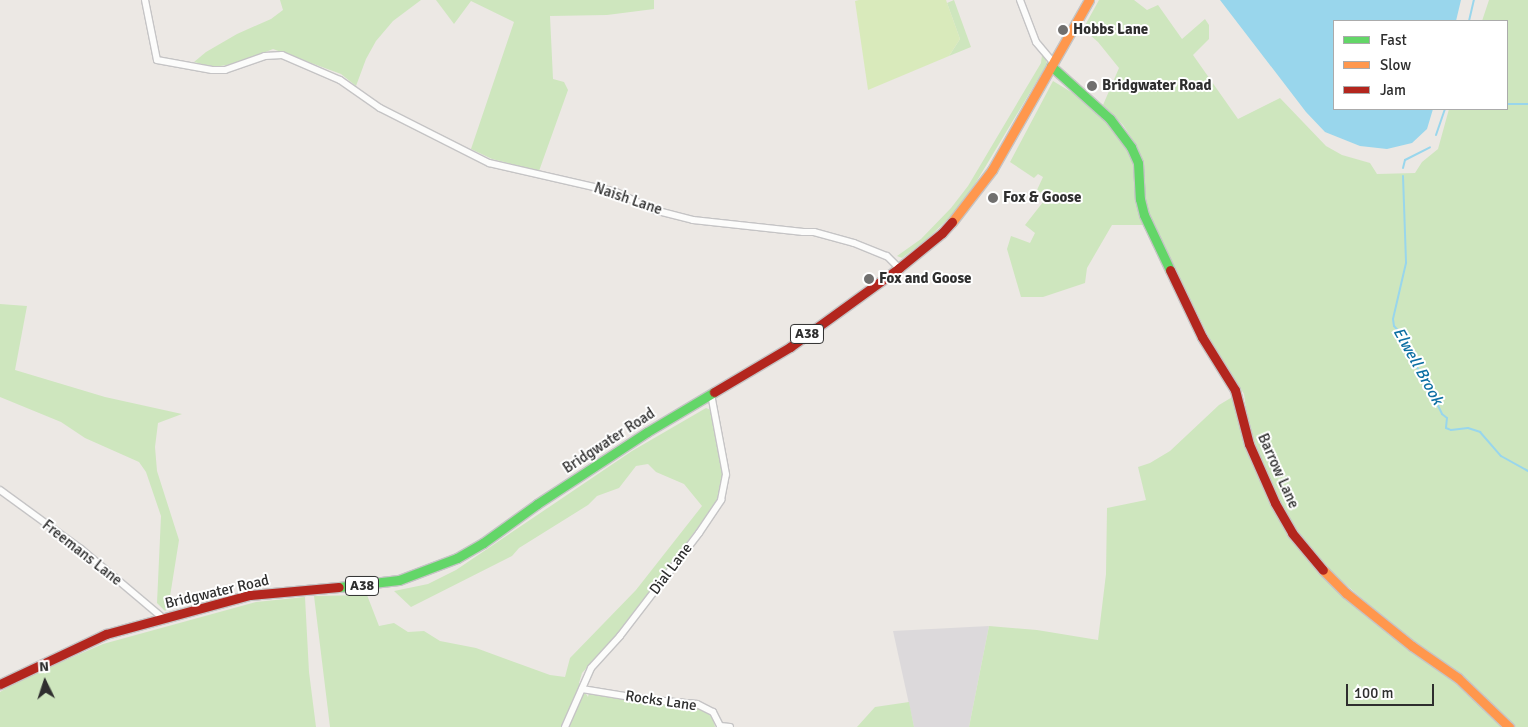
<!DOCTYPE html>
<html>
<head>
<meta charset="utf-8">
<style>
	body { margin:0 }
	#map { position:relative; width:1528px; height:727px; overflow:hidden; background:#ece8e4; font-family:Signika,sans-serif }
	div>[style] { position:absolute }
	.industrial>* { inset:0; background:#dcd9db }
	.green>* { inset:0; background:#cee6be }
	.pitch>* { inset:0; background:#d9eabb }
	.water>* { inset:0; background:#99d6ec }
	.stream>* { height:2px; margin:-1px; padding:0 1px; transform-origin:1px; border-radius:1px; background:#99d6ec }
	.roads { filter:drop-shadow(1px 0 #c5c4c5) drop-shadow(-1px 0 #c5c4c5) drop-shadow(0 1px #c5c4c5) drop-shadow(0 -1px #c5c4c5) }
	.street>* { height:6px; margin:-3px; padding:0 3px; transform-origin:3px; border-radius:3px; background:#fcfcfb }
	.fast>* { height:9px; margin:-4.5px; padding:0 4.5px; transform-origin:4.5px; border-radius:4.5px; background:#63d668 }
	.slow>* { height:9px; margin:-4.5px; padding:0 4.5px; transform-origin:4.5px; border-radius:4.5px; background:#ff974d }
	.jam>* { height:9px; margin:-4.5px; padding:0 4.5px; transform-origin:4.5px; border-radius:4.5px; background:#b3261e }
	.dots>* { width:14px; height:14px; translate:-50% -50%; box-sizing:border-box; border:2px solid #fff; border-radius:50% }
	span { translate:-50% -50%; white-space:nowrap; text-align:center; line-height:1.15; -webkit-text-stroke:4px #fff; paint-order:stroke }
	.shield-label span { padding:1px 4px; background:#fff; border:1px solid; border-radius:4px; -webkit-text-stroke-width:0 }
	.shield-label { font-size:14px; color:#2e2e2e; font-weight:700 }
	.poi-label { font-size:15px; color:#2e2e2e; font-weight:700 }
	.left { translate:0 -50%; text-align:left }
	.street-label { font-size:15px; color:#2e2e2e }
	.water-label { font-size:16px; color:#0d6fa3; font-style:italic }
	.legend { position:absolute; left:1333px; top:20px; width:175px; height:90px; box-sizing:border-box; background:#fff; border:1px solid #ababab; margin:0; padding:6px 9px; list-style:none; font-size:15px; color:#2e2e2e }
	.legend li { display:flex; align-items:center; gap:10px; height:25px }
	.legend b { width:25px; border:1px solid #ababab }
	.north { position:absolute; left:20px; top:657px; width:50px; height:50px; -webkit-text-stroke:4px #fff; paint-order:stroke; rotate:356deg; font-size:14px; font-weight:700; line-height:20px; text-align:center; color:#2e2e2e }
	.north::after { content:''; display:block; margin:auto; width:18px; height:22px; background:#2e2e2e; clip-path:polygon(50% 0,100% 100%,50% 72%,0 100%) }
	.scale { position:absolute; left:1346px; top:684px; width:88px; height:22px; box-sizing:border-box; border:2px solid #2e2e2e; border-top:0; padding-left:6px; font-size:15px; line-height:18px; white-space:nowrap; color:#2e2e2e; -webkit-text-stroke:4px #fff; paint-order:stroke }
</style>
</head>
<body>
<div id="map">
	<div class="industrial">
		<i style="clip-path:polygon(989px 626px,969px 727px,914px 727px,893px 631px)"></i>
	</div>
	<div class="green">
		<i style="clip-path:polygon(280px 0,421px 0,393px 21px,376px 41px,366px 59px,356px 86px,341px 74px,273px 49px,239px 63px,214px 67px,194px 62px,206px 52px,237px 34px,271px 19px,283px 10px)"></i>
		<i style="clip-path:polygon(436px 0,654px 0,654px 9px,607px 15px,550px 16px,553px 79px,564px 82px,568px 90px,539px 171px,492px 159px,471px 149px,514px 22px,471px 1px,454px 24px)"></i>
		<i style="clip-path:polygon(954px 0,971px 47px,949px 56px,960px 39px,947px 3px)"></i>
		<i style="clip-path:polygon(1099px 0,1134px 0,1147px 10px,1158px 5px,1182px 39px,1205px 19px,1209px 25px,1209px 39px,1193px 55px,1238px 119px,1280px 98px,1326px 146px,1342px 155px,1370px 163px,1377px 174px,1415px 173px,1422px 162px,1438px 149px,1449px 109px,1507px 109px,1507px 21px,1482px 21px,1489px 0,1528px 0,1528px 727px,1516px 727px,1455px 670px,1397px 629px,1327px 568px,1303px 539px,1285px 512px,1249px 431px,1244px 394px,1211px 341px,1146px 210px,1142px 159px,1135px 143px,1123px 125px,1103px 105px,1119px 68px,1098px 42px,1083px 29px)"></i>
		<i style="clip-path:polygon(1042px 55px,1046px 59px,1047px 64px,975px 184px,953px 214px,926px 240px,902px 258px,897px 256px,921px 239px,951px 208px,968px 186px,1041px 63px)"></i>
		<i style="clip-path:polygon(1053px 81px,1081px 98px,1109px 123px,1131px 154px,1135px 164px,1137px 205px,1144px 225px,1112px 225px,1087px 268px,1085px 283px,1043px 297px,1021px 297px,1007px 249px,1011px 236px,1030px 243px,1035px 233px,1025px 225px,1047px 197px,1037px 190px,1043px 177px,1038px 174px,1034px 178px,1010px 162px)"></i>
		<i style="clip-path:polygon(0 304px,27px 306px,15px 370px,105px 397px,182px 414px,158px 423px,155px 447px,157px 471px,179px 540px,168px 609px,165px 611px,157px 603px,161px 516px,146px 472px,139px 462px,85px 438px,61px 422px,0 397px)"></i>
		<i style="clip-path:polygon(1234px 396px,1245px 447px,1271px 504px,1310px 561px,1454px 678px,1504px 727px,969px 727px,989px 626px,1037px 630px,1098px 640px,1106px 574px,1107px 508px,1146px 500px,1138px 467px,1150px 463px,1170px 451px,1219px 405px)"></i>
		<i style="clip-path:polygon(706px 408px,711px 410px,722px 467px,723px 478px,717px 502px,617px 635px,582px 673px,579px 683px,588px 697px,589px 693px,695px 706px,705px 710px,713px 719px,715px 727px,330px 727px,314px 596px,367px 595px,379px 626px,394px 623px,408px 632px,424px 631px,440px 641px,476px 648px,550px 675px,565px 677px,570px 658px,636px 590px,702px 506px,684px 484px,656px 472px,648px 464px,636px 466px,619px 488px,597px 496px,588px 505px,519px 548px,512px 556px,411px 607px,394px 591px,428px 584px,456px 570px,632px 451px)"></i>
		<i style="clip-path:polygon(305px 597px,309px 672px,316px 727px,0 727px,0 692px,24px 678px,103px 644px,256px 602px)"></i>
		<i style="clip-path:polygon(909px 702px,914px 727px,857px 727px,875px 707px)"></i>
	</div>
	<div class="pitch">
		<i style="clip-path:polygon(859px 0,946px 0,960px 39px,949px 56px,868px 90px,855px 1px)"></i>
	</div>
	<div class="water">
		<i style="clip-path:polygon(1220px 0,1461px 0,1456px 21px,1334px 21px,1334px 109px,1433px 109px,1427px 129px,1412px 143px,1387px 149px,1360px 146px,1325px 132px,1306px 112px)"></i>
	</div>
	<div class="stream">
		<i style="left:1469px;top:21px;width:22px;rotate:-77deg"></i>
		<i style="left:1507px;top:104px;width:21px"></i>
		<i style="left:1436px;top:135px;width:28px;rotate:-71deg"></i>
		<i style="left:1403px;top:168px;width:8px;rotate:-76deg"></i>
		<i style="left:1405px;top:160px;width:28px;rotate:-27deg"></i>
		<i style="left:1403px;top:176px;width:87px;rotate:88deg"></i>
		<i style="left:1406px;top:263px;width:57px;rotate:103.1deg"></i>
		<i style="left:1393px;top:319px;width:7px;rotate:82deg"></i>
		<i style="left:1394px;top:326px;width:15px;rotate:48deg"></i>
		<i style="left:1404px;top:337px;width:28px;rotate:69deg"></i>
		<i style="left:1414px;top:363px;width:19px;rotate:55deg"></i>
		<i style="left:1425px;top:379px;width:39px;rotate:64deg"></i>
		<i style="left:1442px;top:414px;width:6px;rotate:39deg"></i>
		<i style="left:1447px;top:418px;width:10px;rotate:96deg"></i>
		<i style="left:1446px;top:428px;width:5px;rotate:22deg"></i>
		<i style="left:1451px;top:430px;width:17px;rotate:-7deg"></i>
		<i style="left:1468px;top:428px;width:13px;rotate:18deg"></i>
		<i style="left:1480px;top:432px;width:32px;rotate:49deg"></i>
		<i style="left:1501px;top:456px;width:31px;rotate:29deg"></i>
	</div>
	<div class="roads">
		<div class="street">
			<i style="left:145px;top:0;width:61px;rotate:78.7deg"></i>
			<i style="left:157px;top:60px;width:56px;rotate:10.3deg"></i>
			<i style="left:212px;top:70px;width:13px"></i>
			<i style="left:225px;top:70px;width:42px;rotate:-19.3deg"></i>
			<i style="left:265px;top:56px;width:17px;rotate:-3deg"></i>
			<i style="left:282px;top:55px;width:63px;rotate:23.3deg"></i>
			<i style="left:340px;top:80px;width:49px;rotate:35deg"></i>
			<i style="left:380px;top:108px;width:122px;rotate:26.8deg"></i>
			<i style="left:489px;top:163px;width:130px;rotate:12.9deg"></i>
			<i style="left:616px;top:192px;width:42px;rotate:25.3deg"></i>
			<i style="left:654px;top:210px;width:40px;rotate:14.4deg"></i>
			<i style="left:693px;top:220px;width:111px;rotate:6.2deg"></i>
			<i style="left:803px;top:232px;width:11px"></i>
			<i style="left:814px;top:232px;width:41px;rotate:15.4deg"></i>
			<i style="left:854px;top:243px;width:35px;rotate:22deg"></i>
			<i style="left:887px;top:256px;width:17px;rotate:45deg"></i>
			<i style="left:1020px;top:0;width:45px;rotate:69.1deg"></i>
			<i style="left:1036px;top:42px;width:26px;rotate:50deg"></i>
			<i style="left:0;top:490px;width:100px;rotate:36.1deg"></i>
			<i style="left:81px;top:549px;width:107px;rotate:40.1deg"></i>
			<i style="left:582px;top:689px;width:62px;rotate:9.3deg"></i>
			<i style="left:643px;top:699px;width:54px;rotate:5.3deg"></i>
			<i style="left:697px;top:704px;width:18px;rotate:27deg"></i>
			<i style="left:713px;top:712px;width:16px;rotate:63deg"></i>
			<i style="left:720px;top:726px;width:10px;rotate:6deg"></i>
			<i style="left:565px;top:727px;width:64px;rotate:-66.2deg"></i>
			<i style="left:591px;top:668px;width:43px;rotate:-47.8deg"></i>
			<i style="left:620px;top:636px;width:130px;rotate:-52.5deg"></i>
			<i style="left:699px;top:533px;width:40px;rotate:-56deg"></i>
			<i style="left:721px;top:500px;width:26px;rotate:-79deg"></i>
			<i style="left:726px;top:474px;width:81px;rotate:-100.6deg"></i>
		</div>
		<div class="fast">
			<i style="left:1051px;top:66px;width:79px;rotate:41.9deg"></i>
			<i style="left:1110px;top:119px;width:35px;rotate:53deg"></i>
			<i style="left:1131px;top:147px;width:17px;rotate:66deg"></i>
			<i style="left:1138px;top:163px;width:36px;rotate:87deg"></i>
			<i style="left:1140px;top:199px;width:16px;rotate:76deg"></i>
			<i style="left:1144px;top:215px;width:61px;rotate:64.7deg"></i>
			<i style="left:339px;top:587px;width:60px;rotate:-6.7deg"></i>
			<i style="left:399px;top:580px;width:62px;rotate:-20.8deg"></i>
			<i style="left:457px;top:558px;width:30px;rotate:-30deg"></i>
			<i style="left:483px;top:543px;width:67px;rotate:-35.8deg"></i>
			<i style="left:537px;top:504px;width:131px;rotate:-33.2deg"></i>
			<i style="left:647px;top:432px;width:78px;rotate:-30.8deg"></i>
		</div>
		<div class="slow">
			<i style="left:952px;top:222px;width:66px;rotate:-52.4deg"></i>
			<i style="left:992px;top:170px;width:196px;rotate:-60.3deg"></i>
			<i style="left:1323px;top:570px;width:33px;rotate:45deg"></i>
			<i style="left:1346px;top:593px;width:85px;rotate:38.8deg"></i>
			<i style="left:1412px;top:646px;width:56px;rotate:34.8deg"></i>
			<i style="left:1458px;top:678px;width:71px;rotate:43.9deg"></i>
		</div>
		<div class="jam">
			<i style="left:1170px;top:270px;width:74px;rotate:64.5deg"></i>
			<i style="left:1202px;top:337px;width:62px;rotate:58.1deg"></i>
			<i style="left:1235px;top:390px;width:56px;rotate:75.5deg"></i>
			<i style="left:1249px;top:444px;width:64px;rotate:66.2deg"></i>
			<i style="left:1275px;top:503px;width:34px;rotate:60deg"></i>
			<i style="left:1292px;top:533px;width:48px;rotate:50deg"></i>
			<i style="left:714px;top:392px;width:88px;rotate:-30.6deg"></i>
			<i style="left:790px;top:347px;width:135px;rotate:-35.9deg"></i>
			<i style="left:899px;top:268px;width:55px;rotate:-39.1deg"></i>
			<i style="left:942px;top:233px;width:15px;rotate:-48deg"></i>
			<i style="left:0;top:684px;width:117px;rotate:-25.3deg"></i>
			<i style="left:106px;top:634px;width:149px;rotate:-15.2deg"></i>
			<i style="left:250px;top:595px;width:89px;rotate:-5.1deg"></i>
		</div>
	</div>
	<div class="dots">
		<i style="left:1063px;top:30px;background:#706f6e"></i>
		<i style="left:1092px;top:86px;background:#706f6e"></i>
		<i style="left:993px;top:198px;background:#706f6e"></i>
		<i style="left:869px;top:279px;background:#706f6e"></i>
	</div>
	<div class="shield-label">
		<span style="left:807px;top:334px">A38</span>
		<span style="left:362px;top:586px">A38</span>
	</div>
	<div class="poi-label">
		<span class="left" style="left:1073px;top:30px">Hobbs Lane</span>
		<span class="left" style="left:1102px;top:86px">Bridgwater Road</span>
		<span class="left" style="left:1003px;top:198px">Fox &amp; Goose</span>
		<span class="left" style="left:879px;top:279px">Fox and Goose</span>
	</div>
	<div class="street-label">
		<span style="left:628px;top:199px;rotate:19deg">Naish Lane</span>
		<span style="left:609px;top:441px;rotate:-33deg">Bridgwater Road</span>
		<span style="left:1278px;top:471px;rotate:66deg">Barrow Lane</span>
		<span style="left:82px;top:553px;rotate:38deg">Freemans Lane</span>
		<span style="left:671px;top:569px;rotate:-53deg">Dial Lane</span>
		<span style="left:217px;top:592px;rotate:-13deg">Bridgwater Road</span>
		<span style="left:661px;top:701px;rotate:8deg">Rocks Lane</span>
	</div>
	<div class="water-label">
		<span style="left:1418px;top:366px;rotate:61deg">Elwell Brook</span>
	</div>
	<ul class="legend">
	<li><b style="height:6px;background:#63d668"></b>Fast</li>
	<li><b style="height:6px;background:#ff974d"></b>Slow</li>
	<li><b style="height:6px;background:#b3261e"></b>Jam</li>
	</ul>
	<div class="north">N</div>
	<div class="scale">100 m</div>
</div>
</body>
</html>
